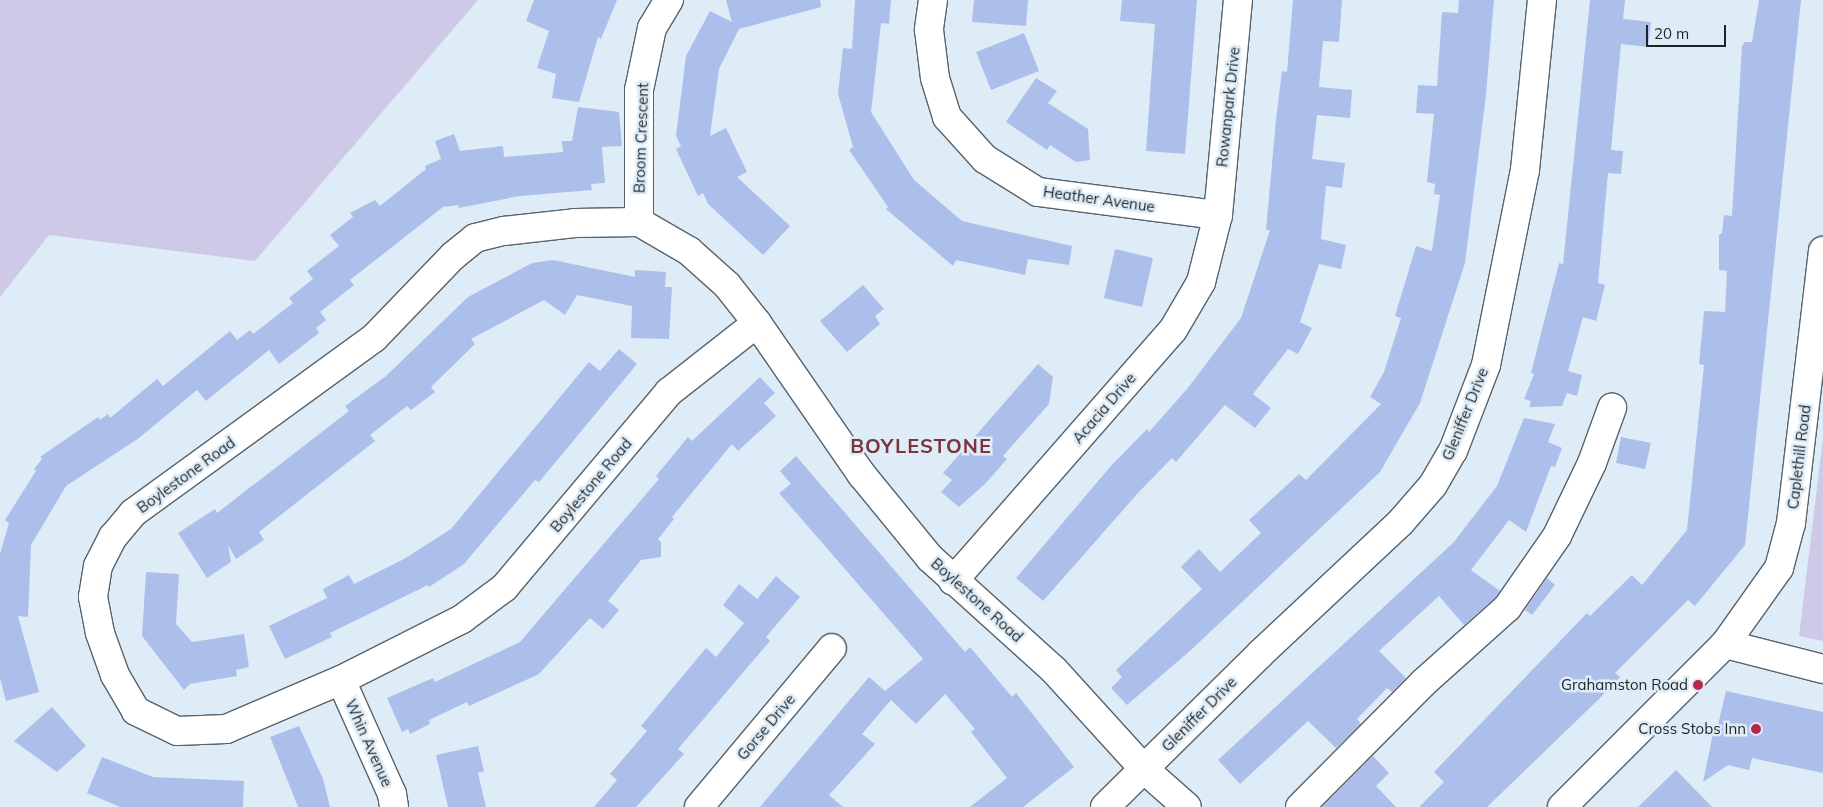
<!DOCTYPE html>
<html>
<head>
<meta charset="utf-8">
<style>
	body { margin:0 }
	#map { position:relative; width:1823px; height:807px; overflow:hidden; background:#deecf7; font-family:Mulish,sans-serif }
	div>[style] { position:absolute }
	.green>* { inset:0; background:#cec9e7 }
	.building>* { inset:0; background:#acbfeb }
	.roads { filter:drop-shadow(1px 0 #57636c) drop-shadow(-1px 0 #57636c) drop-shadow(0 1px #57636c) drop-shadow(0 -1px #57636c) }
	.minor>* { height:28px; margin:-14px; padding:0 14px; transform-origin:14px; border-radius:14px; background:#fff }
	.major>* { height:28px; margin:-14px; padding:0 14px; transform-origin:14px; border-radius:14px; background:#fff }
	.dots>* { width:14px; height:14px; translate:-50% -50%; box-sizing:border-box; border:2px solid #deecf7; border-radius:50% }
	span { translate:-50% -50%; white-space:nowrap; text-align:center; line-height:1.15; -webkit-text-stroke:5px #deecf7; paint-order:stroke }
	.street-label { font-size:15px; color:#1f2428 }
	.poi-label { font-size:15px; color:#1f2428 }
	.right { translate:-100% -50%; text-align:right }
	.district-label { font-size:20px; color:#7c343f; font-weight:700; letter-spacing:1px }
	.scale { position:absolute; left:1646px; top:25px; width:80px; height:22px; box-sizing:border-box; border:2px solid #1f2428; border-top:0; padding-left:6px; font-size:15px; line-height:18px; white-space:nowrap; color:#1f2428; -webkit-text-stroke:4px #deecf7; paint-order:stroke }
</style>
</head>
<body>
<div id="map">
	<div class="green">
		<i style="clip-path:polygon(0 0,478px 0,255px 261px,49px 235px,0 297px)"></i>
		<i style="clip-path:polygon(1823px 438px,1823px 641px,1799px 636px)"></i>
	</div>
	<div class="building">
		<i style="clip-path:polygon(534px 0,617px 0,601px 39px,598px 37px,579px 102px,552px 98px,556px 74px,537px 68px,549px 31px,526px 21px)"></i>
		<i style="clip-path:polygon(726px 0,820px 0,821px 7px,739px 29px,719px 69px,710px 136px,726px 128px,747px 172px,737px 177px,790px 226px,763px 255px,708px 204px,703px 193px,698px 196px,676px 149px,681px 146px,676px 136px,686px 56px,710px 11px,732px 22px)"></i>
		<i style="clip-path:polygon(855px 0,891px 0,889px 24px,881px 23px,871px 112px,914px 180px,962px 221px,1072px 246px,1069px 265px,1028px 259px,1025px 275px,956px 260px,953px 266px,886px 209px,888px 207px,849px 150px,853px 147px,838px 94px,843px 48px,852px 49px)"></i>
		<i style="clip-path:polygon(974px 0,1028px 0,1026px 26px,972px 22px)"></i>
		<i style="clip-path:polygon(1122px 0,1197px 0,1185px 154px,1146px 151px,1155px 24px,1120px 21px)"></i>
		<i style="clip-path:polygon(1293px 0,1342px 0,1339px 42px,1323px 41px,1319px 87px,1352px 90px,1350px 118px,1317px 115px,1312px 159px,1345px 163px,1342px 188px,1326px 186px,1321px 239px,1346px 245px,1341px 269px,1319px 264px,1300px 322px,1312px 328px,1298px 354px,1288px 349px,1253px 394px,1271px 408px,1255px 428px,1225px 405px,1176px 462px,1172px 458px,1138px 493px,1043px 601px,1016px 578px,1110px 467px,1147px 429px,1149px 432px,1187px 389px,1241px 318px,1270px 230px,1266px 230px,1276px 120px,1282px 71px,1287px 72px)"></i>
		<i style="clip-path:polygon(1459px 0,1494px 0,1486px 95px,1465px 263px,1420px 403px,1380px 472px,1191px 650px,1127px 705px,1111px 688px,1122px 677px,1116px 670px,1202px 589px,1181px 567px,1199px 549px,1220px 572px,1261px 533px,1249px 520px,1299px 474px,1306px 480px,1381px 404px,1370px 397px,1384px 372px,1401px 318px,1395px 316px,1416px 246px,1432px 251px,1440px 195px,1434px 194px,1435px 184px,1427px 182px,1434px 114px,1416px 113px,1418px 85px,1437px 86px,1442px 12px,1458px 13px)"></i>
		<i style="clip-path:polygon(1590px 0,1625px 0,1623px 19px,1651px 22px,1648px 47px,1621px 44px,1611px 150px,1623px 151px,1621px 174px,1608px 173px,1598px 283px,1605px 285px,1596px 321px,1583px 317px,1568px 371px,1582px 375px,1577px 396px,1567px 393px,1562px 406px,1529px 407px,1531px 401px,1524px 399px,1534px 374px,1531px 373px,1559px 263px,1563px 264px)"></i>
		<i style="clip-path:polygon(1759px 0,1801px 0,1745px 545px,1695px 606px,1688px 600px,1615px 673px,1620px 677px,1598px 700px,1487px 807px,1419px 807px,1444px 782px,1434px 772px,1587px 613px,1590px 616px,1632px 575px,1642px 585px,1687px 530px,1704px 365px,1699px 364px,1704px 311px,1725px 312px,1727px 271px,1719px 270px,1719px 235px,1722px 233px,1724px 215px,1732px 216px,1742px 46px,1745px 42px,1752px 42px)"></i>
		<i style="clip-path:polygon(1024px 33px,1039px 71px,991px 90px,976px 52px)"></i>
		<i style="clip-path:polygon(1036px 78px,1057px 91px,1048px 103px,1088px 129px,1090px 160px,1076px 162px,1050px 145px,1047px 150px,1006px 122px)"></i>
		<i style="clip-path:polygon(578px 107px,619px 112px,622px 146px,602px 147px,605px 183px,591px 184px,592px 190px,520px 196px,459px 208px,458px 205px,443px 207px,350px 280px,354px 285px,320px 312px,326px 320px,316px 328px,319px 333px,279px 364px,269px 350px,206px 401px,197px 390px,139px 438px,66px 486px,31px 545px,28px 617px,18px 616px,39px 692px,6px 701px,0 678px,0 554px,9px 523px,5px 520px,36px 471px,34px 469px,42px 459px,40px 457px,98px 417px,100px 420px,108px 414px,110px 418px,157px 379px,163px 386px,230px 331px,237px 340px,250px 330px,253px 334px,293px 303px,289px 298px,313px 279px,307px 271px,339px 246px,330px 235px,353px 217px,350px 213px,375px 200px,380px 206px,426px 169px,425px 166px,441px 159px,435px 141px,454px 134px,460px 151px,503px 146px,504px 157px,563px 152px,562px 141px,572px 141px)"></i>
		<i style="clip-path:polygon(1115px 249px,1153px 258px,1142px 307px,1104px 298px)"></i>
		<i style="clip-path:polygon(553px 260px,635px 277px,635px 270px,666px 272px,665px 287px,672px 287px,669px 339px,631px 338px,632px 306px,577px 295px,565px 315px,544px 300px,471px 339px,475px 344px,431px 387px,435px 392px,411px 410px,407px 406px,370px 435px,375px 441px,259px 532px,264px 540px,236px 559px,228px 545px,231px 562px,207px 578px,178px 533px,215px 509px,217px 513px,349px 411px,345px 406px,386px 376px,468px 297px,532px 263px)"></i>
		<i style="clip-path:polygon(863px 285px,884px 309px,875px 316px,880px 324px,847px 352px,820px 321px)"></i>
		<i style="clip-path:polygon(619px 349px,637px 364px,539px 482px,535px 480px,464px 564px,429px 587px,428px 585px,330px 633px,332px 637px,285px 659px,269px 626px,327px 598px,323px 589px,349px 575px,354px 584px,404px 559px,451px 529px,589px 362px,600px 371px)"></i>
		<i style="clip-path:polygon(1038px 364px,1053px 377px,1049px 404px,1003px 456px,1007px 459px,985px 484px,959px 507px,941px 492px,952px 480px,943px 473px)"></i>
		<i style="clip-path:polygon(760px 377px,775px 393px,764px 403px,776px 416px,738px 451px,732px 444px,672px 517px,674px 519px,658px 539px,661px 542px,661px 557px,641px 560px,608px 601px,619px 610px,603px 629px,590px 618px,539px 674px,469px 706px,467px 702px,429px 720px,430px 724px,410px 734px,408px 729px,402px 732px,387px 698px,433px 678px,435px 682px,520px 642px,659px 479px,656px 476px,688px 437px,692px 441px)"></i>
		<i style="clip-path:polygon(1524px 418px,1555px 424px,1548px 442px,1562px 448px,1555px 467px,1551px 466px,1526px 532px,1509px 520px,1471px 570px,1500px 591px,1495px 598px,1464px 625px,1439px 596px,1379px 651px,1406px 678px,1392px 692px,1387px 688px,1357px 719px,1361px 724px,1336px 748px,1308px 721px,1240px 784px,1218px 760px,1453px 543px,1497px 486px)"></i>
		<i style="clip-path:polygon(1621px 437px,1651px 443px,1645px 469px,1616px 463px)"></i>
		<i style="clip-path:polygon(796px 456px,965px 652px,970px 647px,1012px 697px,1016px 693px,1074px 767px,1023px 807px,970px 807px,1007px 778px,971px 732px,975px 729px,945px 694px,916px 724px,891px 700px,862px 734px,875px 744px,829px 795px,843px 807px,760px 807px,869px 677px,885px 691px,923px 659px,779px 493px,791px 484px,780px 471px)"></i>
		<i style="clip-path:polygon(146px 572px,179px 574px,176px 624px,192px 642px,244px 634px,249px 667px,236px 670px,237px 676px,190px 684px,184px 690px,142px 636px)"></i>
		<i style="clip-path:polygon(776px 576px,800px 597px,766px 637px,770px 641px,678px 749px,684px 754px,636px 807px,594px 807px,617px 780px,610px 774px,647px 731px,641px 726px,706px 648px,716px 657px,744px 623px,723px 605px,739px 584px,757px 599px)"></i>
		<i style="clip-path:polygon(1547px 578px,1555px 585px,1532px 615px,1525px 610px)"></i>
		<i style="clip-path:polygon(1726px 691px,1823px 712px,1823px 773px,1752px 758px,1749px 770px,1728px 765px,1703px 782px,1715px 724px,1718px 725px)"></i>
		<i style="clip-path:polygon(52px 707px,86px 746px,57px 772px,14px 741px)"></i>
		<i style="clip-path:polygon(299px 726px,323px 779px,330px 807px,298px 807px,275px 749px,270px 737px)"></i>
		<i style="clip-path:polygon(478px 746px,484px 771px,478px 773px,486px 807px,448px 807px,436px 755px)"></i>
		<i style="clip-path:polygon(1373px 756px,1389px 773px,1376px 786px,1396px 807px,1322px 807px)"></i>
		<i style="clip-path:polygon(102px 757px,153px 777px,244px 781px,243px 807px,120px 807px,87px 793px)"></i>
		<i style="clip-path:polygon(1676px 770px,1712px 807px,1638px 807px)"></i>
	</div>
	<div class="roads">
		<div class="minor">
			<i style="left:933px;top:0;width:30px;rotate:98deg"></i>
			<i style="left:929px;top:30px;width:48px;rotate:82.9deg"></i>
			<i style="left:935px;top:78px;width:41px;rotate:72.9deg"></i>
			<i style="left:947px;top:117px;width:57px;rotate:47.9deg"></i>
			<i style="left:985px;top:159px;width:62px;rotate:31.9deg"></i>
			<i style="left:1038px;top:192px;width:181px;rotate:7.3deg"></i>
			<i style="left:639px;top:222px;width:132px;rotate:-90deg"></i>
			<i style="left:639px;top:90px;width:63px;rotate:-78.2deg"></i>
			<i style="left:652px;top:28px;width:33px;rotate:-59deg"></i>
			<i style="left:757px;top:323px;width:112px;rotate:141.9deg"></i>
			<i style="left:669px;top:392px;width:255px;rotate:130.1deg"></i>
			<i style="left:505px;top:587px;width:54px;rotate:143.3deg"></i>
			<i style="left:462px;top:619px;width:136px;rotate:153.2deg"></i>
			<i style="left:341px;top:680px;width:125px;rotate:156.9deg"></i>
			<i style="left:226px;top:729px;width:49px;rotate:177.7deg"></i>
			<i style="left:177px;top:731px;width:46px;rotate:-154deg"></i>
			<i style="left:136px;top:711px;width:42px;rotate:-120.3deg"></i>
			<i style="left:115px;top:675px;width:45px;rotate:-109.7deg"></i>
			<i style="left:100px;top:633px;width:37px;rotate:-101deg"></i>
			<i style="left:93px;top:597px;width:31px;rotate:-81deg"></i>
			<i style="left:98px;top:566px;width:33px;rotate:-63deg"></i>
			<i style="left:113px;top:537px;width:31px;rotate:-50deg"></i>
			<i style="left:133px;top:513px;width:298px;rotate:-36deg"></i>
			<i style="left:374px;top:338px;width:114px;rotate:-46.1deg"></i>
			<i style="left:453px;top:256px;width:28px;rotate:-39deg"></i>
			<i style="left:475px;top:238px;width:30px;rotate:-14deg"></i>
			<i style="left:504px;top:231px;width:71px;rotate:-6.4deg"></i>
			<i style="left:575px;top:223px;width:64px;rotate:-0.9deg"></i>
			<i style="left:639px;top:222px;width:58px;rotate:30.1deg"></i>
			<i style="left:689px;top:251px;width:51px;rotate:41.8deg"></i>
			<i style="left:727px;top:285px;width:48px;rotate:51.7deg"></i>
			<i style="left:757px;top:323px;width:185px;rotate:55.4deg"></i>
			<i style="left:862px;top:475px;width:107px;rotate:50.7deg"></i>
			<i style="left:930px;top:558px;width:166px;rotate:42.1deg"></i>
			<i style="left:1053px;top:669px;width:135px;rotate:47.7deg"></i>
			<i style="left:1144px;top:769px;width:57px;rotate:41.5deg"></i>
			<i style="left:953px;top:581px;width:334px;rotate:-48.8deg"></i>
			<i style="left:1173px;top:330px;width:56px;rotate:-59.7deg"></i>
			<i style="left:1201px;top:282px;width:69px;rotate:-75.8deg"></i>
			<i style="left:1218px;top:215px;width:216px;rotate:-84.7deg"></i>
			<i style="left:341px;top:680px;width:125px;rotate:65.9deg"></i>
			<i style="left:392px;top:794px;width:13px;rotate:81deg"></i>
			<i style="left:699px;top:807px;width:207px;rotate:-50.1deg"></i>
			<i style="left:1105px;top:807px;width:218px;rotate:-44.6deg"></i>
			<i style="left:1260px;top:654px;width:192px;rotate:-43.1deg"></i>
			<i style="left:1400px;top:523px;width:50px;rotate:-49deg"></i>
			<i style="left:1433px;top:485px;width:39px;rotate:-60deg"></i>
			<i style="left:1453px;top:451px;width:92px;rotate:-69deg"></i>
			<i style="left:1486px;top:365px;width:199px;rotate:-78.7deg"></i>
			<i style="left:1525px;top:170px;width:171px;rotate:-84.3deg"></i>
			<i style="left:1300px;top:807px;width:175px;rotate:-45.2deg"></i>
			<i style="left:1423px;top:683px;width:113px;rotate:-41.8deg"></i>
			<i style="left:1507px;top:608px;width:88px;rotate:-55.2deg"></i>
			<i style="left:1557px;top:536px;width:81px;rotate:-64.4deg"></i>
			<i style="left:1592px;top:463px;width:59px;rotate:-70deg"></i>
		</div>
		<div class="major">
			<i style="left:1725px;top:644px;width:101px;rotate:14.3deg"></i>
			<i style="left:1562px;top:807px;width:231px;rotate:-45deg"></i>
			<i style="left:1725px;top:644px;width:93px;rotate:-54.6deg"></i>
			<i style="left:1779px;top:568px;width:47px;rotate:-75.1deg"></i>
			<i style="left:1791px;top:523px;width:274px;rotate:-83.3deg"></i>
		</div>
	</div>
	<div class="dots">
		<i style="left:1698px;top:685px;background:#b7264a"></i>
		<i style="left:1756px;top:729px;background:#b7264a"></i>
	</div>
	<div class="street-label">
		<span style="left:1228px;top:107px;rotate:-84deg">Rowanpark Drive</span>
		<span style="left:641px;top:138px;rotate:-88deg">Broom Crescent</span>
		<span style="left:1099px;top:199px;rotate:8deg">Heather Avenue</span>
		<span style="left:1104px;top:408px;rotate:-49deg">Acacia Drive</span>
		<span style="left:1465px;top:414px;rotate:-68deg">Gleniffer Drive</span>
		<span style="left:1799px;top:457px;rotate:-83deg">Caplethill Road</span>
		<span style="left:186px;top:475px;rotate:-36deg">Boylestone Road</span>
		<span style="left:591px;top:485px;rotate:-50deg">Boylestone Road</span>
		<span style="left:977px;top:600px;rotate:42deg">Boylestone Road</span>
		<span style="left:1199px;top:714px;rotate:-45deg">Gleniffer Drive</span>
		<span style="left:766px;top:727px;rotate:-50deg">Gorse Drive</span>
		<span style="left:369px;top:743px;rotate:66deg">Whin Avenue</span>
	</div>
	<div class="poi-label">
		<span class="right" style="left:1688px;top:685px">Grahamston Road</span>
		<span class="right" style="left:1746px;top:729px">Cross Stobs Inn</span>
	</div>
	<div class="district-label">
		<span style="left:921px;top:445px">BOYLESTONE</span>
	</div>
	<div class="scale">20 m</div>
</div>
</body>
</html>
